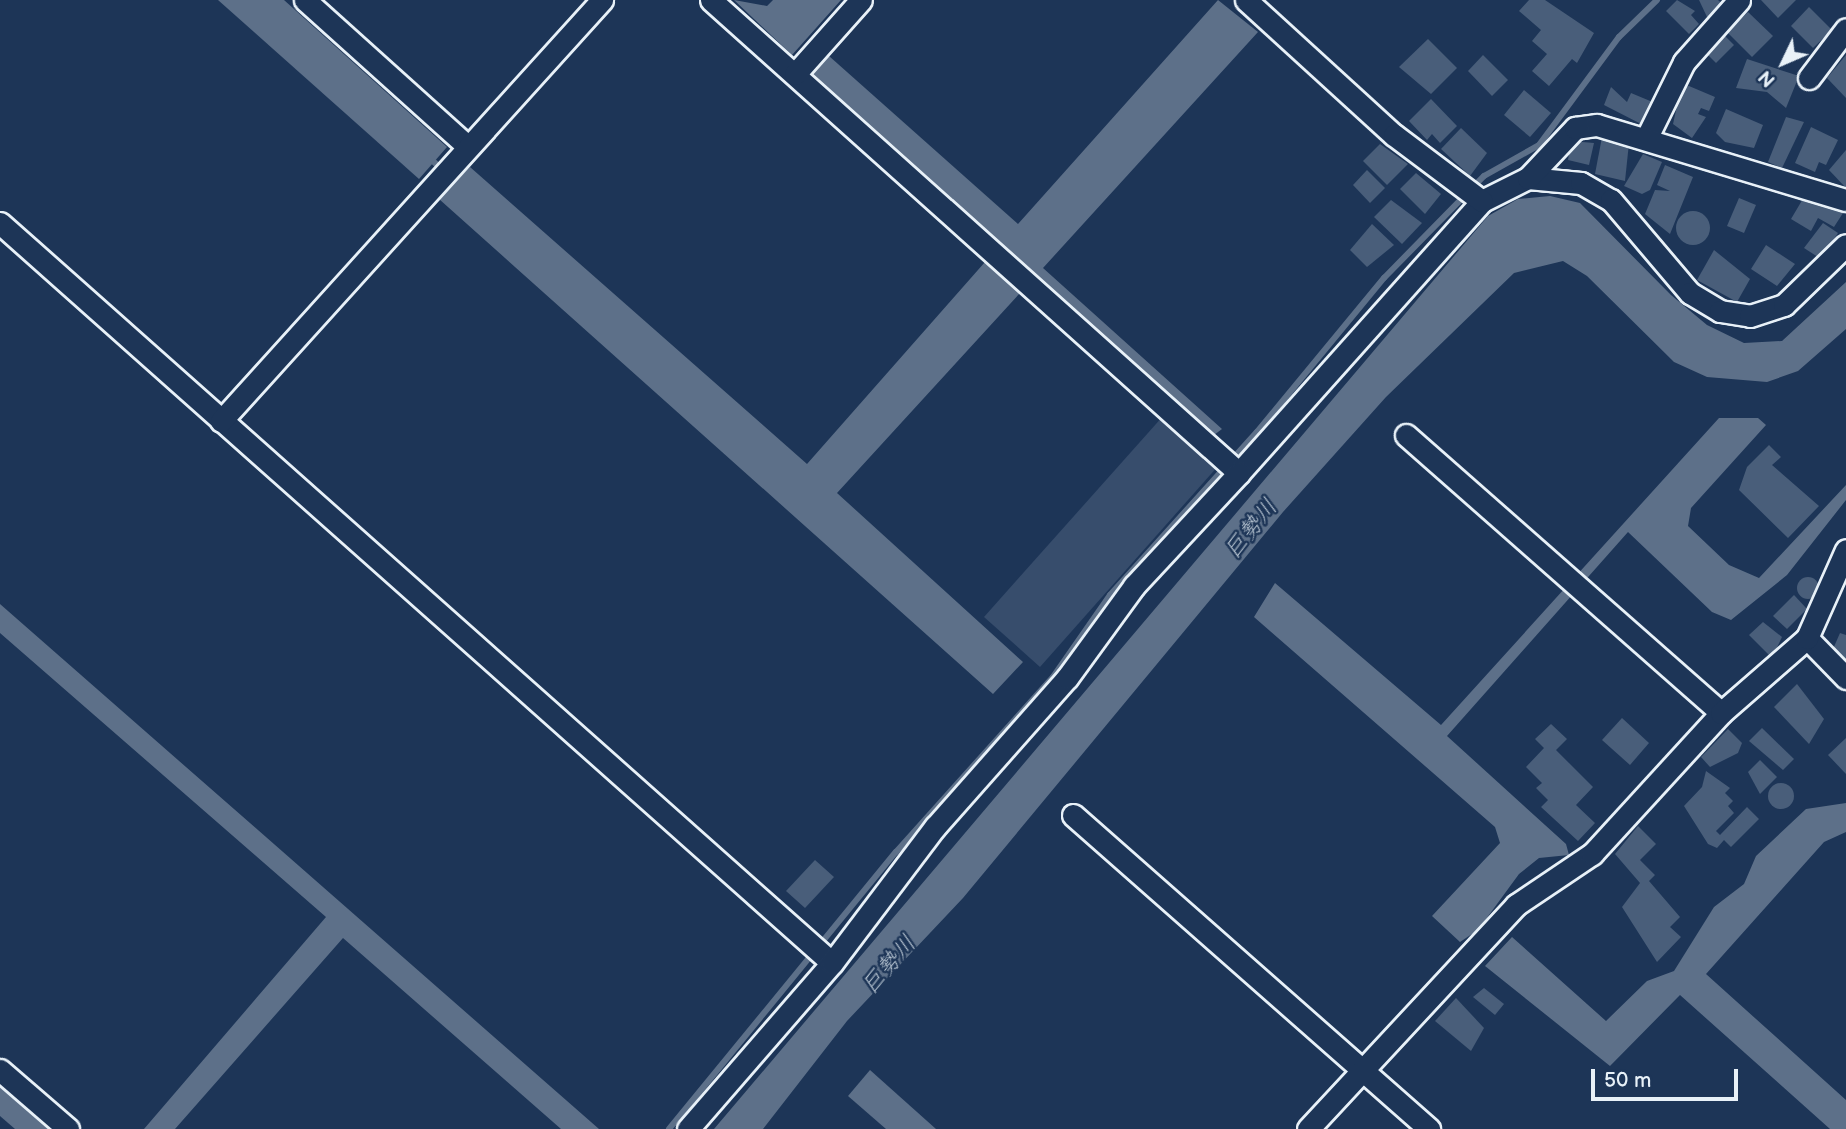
<!DOCTYPE html>
<html>
<head>
<meta charset="utf-8">
<style>
	body { margin:0 }
	#map { position:relative; width:1846px; height:1129px; overflow:hidden; background:#1d3557; font-family:"Balsamiq Sans","Klee One",sans-serif }
	div>[style] { position:absolute }
	.green>* { inset:0; background:#374d6c }
	.water>* { inset:0; background:#5d7089 }
	.stream>* { height:6px; margin:-3px; padding:0 3px; transform-origin:3px; border-radius:3px; background:#5d7089 }
	.building>* { inset:0; background:#495e7a }
	.round { border-radius:50% }
	.roads { filter:drop-shadow(2px 0 #e8f1f8) drop-shadow(-2px 0 #e8f1f8) drop-shadow(0 2px #e8f1f8) drop-shadow(0 -2px #e8f1f8) }
	.minor>* { height:21px; margin:-10.5px; padding:0 10.5px; transform-origin:10.5px; border-radius:10.5px; background:#1d3557 }
	span { translate:-50% -50%; white-space:nowrap; text-align:center; line-height:1.15; -webkit-text-stroke:5px #1d3557; paint-order:stroke }
	.water-label { font-size:23px; color:#b7c4d1; font-style:italic }
	.north { position:absolute; left:1748px; top:28px; width:70px; height:70px; -webkit-text-stroke:5px #1d3557; paint-order:stroke; rotate:226deg; font-size:19px; font-weight:700; line-height:28px; text-align:center; color:#e8f1f8 }
	.north::after { content:''; display:block; margin:auto; width:24px; height:32px; background:#e8f1f8; clip-path:polygon(50% 0,100% 100%,50% 72%,0 100%) }
	.scale { position:absolute; left:1591px; top:1069px; width:147px; height:32px; box-sizing:border-box; border:4px solid #e8f1f8; border-top:0; padding-left:9px; font-size:21px; line-height:24px; white-space:nowrap; color:#e8f1f8; -webkit-text-stroke:5px #1d3557; paint-order:stroke }
</style>
</head>
<body>
<div id="map">
	<div class="green">
		<i style="clip-path:polygon(1164px 415px,1219px 465px,1040px 667px,984px 617px)"></i>
	</div>
	<div class="water">
		<i style="clip-path:polygon(218px 0,284px 0,447px 147px,419px 179px)"></i>
		<i style="clip-path:polygon(734px 0,767px 6px,773px 0,841px 0,792px 55px)"></i>
		<i style="clip-path:polygon(1218px 0,1258px 32px,1043px 268px,1222px 429px,1214px 435px,1019px 263px,1007px 281px,1020px 293px,837px 493px,1023px 662px,993px 694px,439px 199px,470px 167px,807px 464px,985px 262px,1001px 275px,1015px 258px,812px 75px,829px 56px,1018px 224px)"></i>
		<i style="clip-path:polygon(1550px 196px,1580px 203px,1671px 295px,1707px 325px,1744px 343px,1782px 341px,1846px 282px,1846px 329px,1798px 371px,1767px 382px,1707px 377px,1674px 362px,1587px 276px,1563px 261px,1514px 273px,1386px 397px,1283px 512px,963px 898px,847px 1021px,763px 1129px,714px 1129px,1488px 216px,1518px 199px)"></i>
		<i style="clip-path:polygon(1719px 418px,1758px 418px,1766px 425px,1691px 508px,1688px 526px,1729px 565px,1759px 578px,1846px 485px,1846px 500px,1787px 575px,1731px 620px,1712px 612px,1628px 532px,1447px 736px,1566px 844px,1569px 855px,1539px 858px,1519px 874px,1478px 930px,1460px 942px,1432px 916px,1500px 843px,1495px 827px,1254px 617px,1275px 583px,1441px 725px)"></i>
		<i style="clip-path:polygon(0 604px,599px 1129px,561px 1129px,343px 938px,175px 1129px,144px 1129px,326px 917px,0 633px)"></i>
		<i style="clip-path:polygon(1846px 803px,1846px 832px,1824px 842px,1706px 974px,1846px 1100px,1846px 1129px,1830px 1129px,1680px 995px,1610px 1066px,1485px 966px,1512px 937px,1606px 1021px,1647px 981px,1674px 971px,1714px 907px,1744px 884px,1756px 856px,1806px 809px)"></i>
		<i style="clip-path:polygon(870px 1070px,936px 1129px,886px 1129px,848px 1096px)"></i>
		<i style="clip-path:polygon(0 1084px,51px 1129px,15px 1129px,0 1116px)"></i>
	</div>
	<div class="stream">
		<i style="left:434px;top:162px;width:29px;rotate:44deg"></i>
		<i style="left:669px;top:1129px;width:358px;rotate:-50.7deg"></i>
		<i style="left:896px;top:852px;width:235px;rotate:-48.1deg"></i>
		<i style="left:1053px;top:677px;width:100px;rotate:-55.2deg"></i>
		<i style="left:1110px;top:595px;width:219px;rotate:-48deg"></i>
		<i style="left:1257px;top:432px;width:200px;rotate:-50.5deg"></i>
		<i style="left:1384px;top:278px;width:143px;rotate:-45.6deg"></i>
		<i style="left:1484px;top:176px;width:63px;rotate:-29.4deg"></i>
		<i style="left:1539px;top:145px;width:134px;rotate:-53.5deg"></i>
		<i style="left:1619px;top:37px;width:53px;rotate:-44.2deg"></i>
	</div>
	<div class="building">
		<i style="clip-path:polygon(1529px 0,1545px 0,1594px 33px,1577px 63px,1572px 59px,1549px 86px,1532px 71px,1547px 54px,1532px 41px,1541px 30px,1519px 11px)"></i>
		<i style="clip-path:polygon(1677px 0,1695px 11px,1691px 15px,1699px 24px,1689px 34px,1666px 11px)"></i>
		<i style="clip-path:polygon(1699px 0,1718px 0,1726px 7px,1708px 19px)"></i>
		<i style="clip-path:polygon(1761px 0,1796px 0,1778px 18px)"></i>
		<i style="clip-path:polygon(1809px 7px,1832px 30px,1813px 48px,1791px 26px)"></i>
		<i style="clip-path:polygon(1748px 12px,1773px 36px,1752px 57px,1727px 32px)"></i>
		<i style="clip-path:polygon(1723px 34px,1734px 45px,1716px 63px,1705px 52px)"></i>
		<i style="clip-path:polygon(1428px 39px,1457px 68px,1431px 94px,1399px 67px)"></i>
		<i style="clip-path:polygon(1483px 55px,1508px 80px,1492px 96px,1468px 71px)"></i>
		<i style="clip-path:polygon(1846px 55px,1846px 98px,1827px 78px)"></i>
		<i style="clip-path:polygon(1747px 59px,1799px 76px,1786px 108px,1767px 92px,1736px 88px)"></i>
		<i style="clip-path:polygon(1689px 86px,1715px 97px,1709px 111px,1701px 108px,1698px 114px,1706px 117px,1692px 138px,1673px 124px,1681px 88px)"></i>
		<i style="clip-path:polygon(1611px 87px,1627px 102px,1631px 93px,1655px 103px,1645px 126px,1604px 105px)"></i>
		<i style="clip-path:polygon(1524px 90px,1551px 113px,1530px 137px,1504px 115px)"></i>
		<i style="clip-path:polygon(1431px 99px,1457px 126px,1440px 143px,1432px 134px,1427px 140px,1409px 121px)"></i>
		<i style="clip-path:polygon(1726px 109px,1763px 125px,1754px 148px,1725px 142px,1716px 133px)"></i>
		<i style="clip-path:polygon(1786px 117px,1804px 122px,1782px 168px,1768px 162px)"></i>
		<i style="clip-path:polygon(1811px 127px,1838px 140px,1826px 165px,1819px 162px,1815px 172px,1795px 163px)"></i>
		<i style="clip-path:polygon(1461px 128px,1487px 153px,1470px 176px,1441px 149px)"></i>
		<i style="clip-path:polygon(1602px 137px,1629px 143px,1625px 181px,1595px 174px)"></i>
		<i style="clip-path:polygon(1571px 141px,1594px 143px,1589px 165px,1568px 160px)"></i>
		<i style="clip-path:polygon(1380px 144px,1408px 164px,1387px 185px,1363px 161px)"></i>
		<i style="clip-path:polygon(1846px 150px,1846px 188px,1829px 170px)"></i>
		<i style="clip-path:polygon(1643px 154px,1662px 162px,1650px 190px,1642px 194px,1624px 186px)"></i>
		<i style="clip-path:polygon(1665px 165px,1693px 177px,1670px 234px,1645px 214px,1655px 190px,1670px 191px,1657px 185px)"></i>
		<i style="clip-path:polygon(1367px 170px,1385px 188px,1370px 203px,1353px 185px)"></i>
		<i style="clip-path:polygon(1416px 173px,1441px 194px,1425px 214px,1400px 189px)"></i>
		<i style="clip-path:polygon(1807px 192px,1843px 213px,1834px 227px,1818px 218px,1811px 231px,1791px 219px)"></i>
		<i style="clip-path:polygon(1739px 198px,1756px 205px,1744px 233px,1727px 226px)"></i>
		<i style="clip-path:polygon(1391px 200px,1422px 223px,1402px 244px,1374px 217px)"></i>
		<i class="round" style="left:1676px;top:211px;width:34px;height:34px"></i>
		<i style="clip-path:polygon(1823px 223px,1838px 233px,1821px 259px,1804px 248px)"></i>
		<i style="clip-path:polygon(1372px 224px,1394px 245px,1367px 267px,1350px 250px)"></i>
		<i style="clip-path:polygon(1766px 245px,1795px 264px,1777px 286px,1751px 269px)"></i>
		<i style="clip-path:polygon(1714px 250px,1750px 279px,1737px 302px,1697px 280px)"></i>
		<i style="clip-path:polygon(1769px 445px,1781px 457px,1772px 465px,1819px 506px,1788px 538px,1739px 490px,1747px 467px)"></i>
		<i class="round" style="left:1797px;top:577px;width:22px;height:22px"></i>
		<i style="clip-path:polygon(1794px 595px,1807px 609px,1787px 629px,1773px 616px)"></i>
		<i style="clip-path:polygon(1763px 622px,1782px 637px,1772px 658px,1749px 635px)"></i>
		<i style="clip-path:polygon(1840px 633px,1846px 635px,1846px 661px,1833px 649px)"></i>
		<i style="clip-path:polygon(1797px 684px,1824px 719px,1809px 744px,1774px 707px)"></i>
		<i style="clip-path:polygon(1622px 718px,1649px 743px,1630px 765px,1602px 740px)"></i>
		<i style="clip-path:polygon(1551px 724px,1567px 739px,1556px 750px,1593px 787px,1576px 805px,1595px 823px,1578px 841px,1541px 807px,1548px 800px,1536px 788px,1542px 783px,1526px 767px,1544px 748px,1535px 739px)"></i>
		<i style="clip-path:polygon(1762px 728px,1794px 759px,1783px 770px,1749px 741px)"></i>
		<i style="clip-path:polygon(1728px 729px,1742px 743px,1738px 753px,1710px 767px,1701px 757px)"></i>
		<i style="clip-path:polygon(1846px 738px,1846px 774px,1828px 755px)"></i>
		<i style="clip-path:polygon(1760px 760px,1777px 777px,1760px 794px,1748px 772px)"></i>
		<i style="clip-path:polygon(1706px 771px,1730px 788px,1725px 793px,1733px 801px,1728px 806px,1734px 813px,1716px 831px,1720px 835px,1747px 807px,1759px 819px,1731px 847px,1724px 840px,1717px 848px,1708px 844px,1684px 806px,1702px 787px)"></i>
		<i class="round" style="left:1768px;top:783px;width:26px;height:26px"></i>
		<i style="clip-path:polygon(1638px 826px,1656px 844px,1640px 860px,1655px 875px,1649px 881px,1680px 917px,1670px 927px,1681px 937px,1657px 962px,1622px 907px,1640px 883px,1615px 854px)"></i>
		<i style="clip-path:polygon(815px 860px,834px 877px,805px 908px,786px 891px)"></i>
		<i style="clip-path:polygon(1484px 988px,1504px 1004px,1495px 1015px,1473px 997px)"></i>
		<i style="clip-path:polygon(1456px 998px,1484px 1028px,1471px 1051px,1435px 1021px)"></i>
	</div>
	<div class="roads">
		<div class="minor">
			<i style="left:305px;top:0;width:219px;rotate:42deg"></i>
			<i style="left:711px;top:0;width:709px;rotate:41.86deg"></i>
			<i style="left:1239px;top:473px;width:365px;rotate:-48.2deg"></i>
			<i style="left:1482px;top:201px;width:51px;rotate:-26.6deg"></i>
			<i style="left:1528px;top:178px;width:53px;rotate:5.4deg"></i>
			<i style="left:1581px;top:183px;width:34px;rotate:30deg"></i>
			<i style="left:1611px;top:200px;width:122px;rotate:49.7deg"></i>
			<i style="left:1690px;top:293px;width:35px;rotate:31deg"></i>
			<i style="left:1720px;top:311px;width:30px;rotate:9deg"></i>
			<i style="left:1750px;top:316px;width:36px;rotate:-18deg"></i>
			<i style="left:1784px;top:305px;width:86px;rotate:-44.1deg"></i>
			<i style="left:1246px;top:0;width:200px;rotate:42.4deg"></i>
			<i style="left:1394px;top:135px;width:110px;rotate:36.9deg"></i>
			<i style="left:795px;top:74px;width:99px;rotate:-48.3deg"></i>
			<i style="left:1809px;top:78px;width:61px;rotate:-52.9deg"></i>
			<i style="left:1647px;top:137px;width:84px;rotate:-63.7deg"></i>
			<i style="left:1684px;top:62px;width:83px;rotate:-48.4deg"></i>
			<i style="left:1528px;top:178px;width:69px;rotate:-46.8deg"></i>
			<i style="left:1575px;top:128px;width:22px;rotate:-8deg"></i>
			<i style="left:1597px;top:125px;width:260px;rotate:16.8deg"></i>
			<i style="left:0;top:223px;width:1113px;rotate:41.65deg"></i>
			<i style="left:221px;top:421px;width:568px;rotate:-47.86deg"></i>
			<i style="left:1406px;top:435px;width:420px;rotate:41.4deg"></i>
			<i style="left:1807px;top:638px;width:56px;rotate:45.7deg"></i>
			<i style="left:1073px;top:815px;width:475px;rotate:41.4deg"></i>
			<i style="left:0;top:1070px;width:90px;rotate:40.9deg"></i>
			<i style="left:688px;top:1129px;width:220px;rotate:-49.1deg"></i>
			<i style="left:832px;top:963px;width:171px;rotate:-52.9deg"></i>
			<i style="left:935px;top:827px;width:199px;rotate:-48.5deg"></i>
			<i style="left:1067px;top:678px;width:114px;rotate:-53.9deg"></i>
			<i style="left:1134px;top:586px;width:154px;rotate:-47.1deg"></i>
			<i style="left:1308px;top:1129px;width:306px;rotate:-47.1deg"></i>
			<i style="left:1516px;top:905px;width:92px;rotate:-33.9deg"></i>
			<i style="left:1592px;top:854px;width:191px;rotate:-47.5deg"></i>
			<i style="left:1721px;top:713px;width:114px;rotate:-41.1deg"></i>
			<i style="left:1807px;top:638px;width:96px;rotate:-66.1deg"></i>
		</div>
	</div>
	<div class="water-label">
		<span style="left:1251px;top:529px;rotate:-51deg">巨勢川</span>
		<span style="left:889px;top:965px;rotate:-49deg">巨勢川</span>
	</div>
	<div class="north">N</div>
	<div class="scale">50 m</div>
</div>
</body>
</html>
